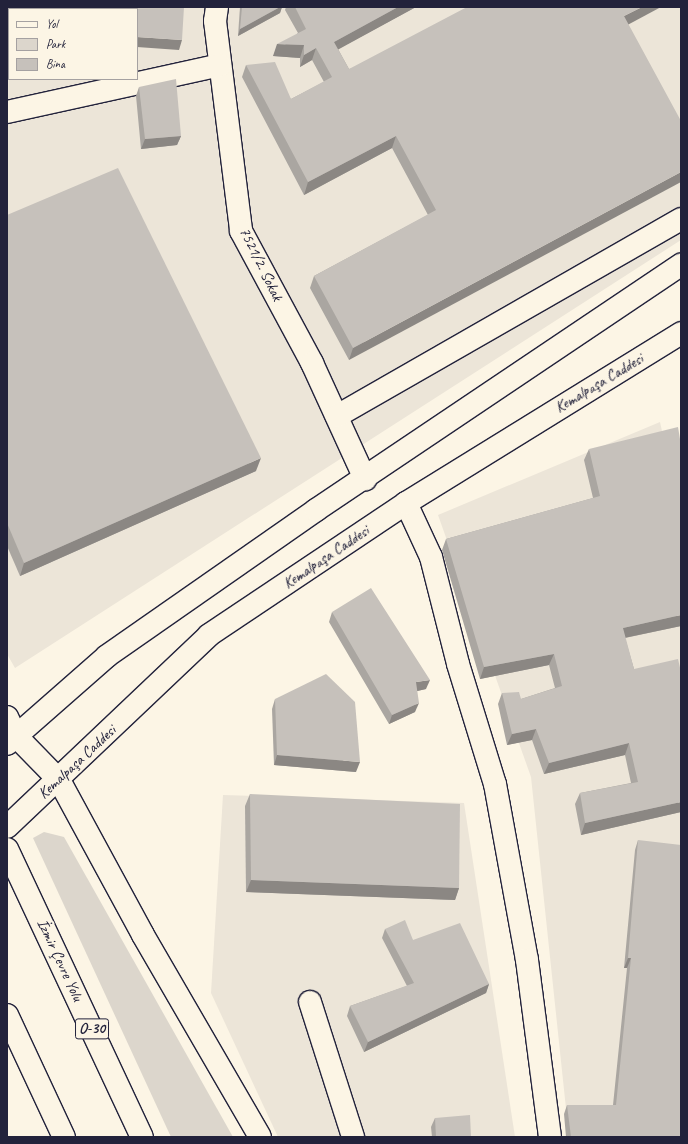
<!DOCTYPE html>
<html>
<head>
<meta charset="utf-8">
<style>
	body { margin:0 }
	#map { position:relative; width:688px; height:1144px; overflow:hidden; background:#fcf5e5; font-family:Caveat,sans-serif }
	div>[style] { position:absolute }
	.built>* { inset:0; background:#ece5d8 }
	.green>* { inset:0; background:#dcd6cc }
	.roads { filter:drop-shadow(1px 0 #22223b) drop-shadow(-1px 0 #22223b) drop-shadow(0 1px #22223b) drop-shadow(0 -1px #22223b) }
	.minor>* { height:22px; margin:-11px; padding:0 11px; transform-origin:11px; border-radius:11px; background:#fcf5e5 }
	.major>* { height:22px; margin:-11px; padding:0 11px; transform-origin:11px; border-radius:11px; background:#fcf5e5 }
	.highway>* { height:22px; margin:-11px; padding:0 11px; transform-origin:11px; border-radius:11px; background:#fcf5e5 }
	.wall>* { inset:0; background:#aaa6a1 }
	.shaded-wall>* { inset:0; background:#8b8783 }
	.building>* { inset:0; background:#c6c1bb }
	span { translate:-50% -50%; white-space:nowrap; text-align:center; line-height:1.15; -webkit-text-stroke:4px #fcf5e5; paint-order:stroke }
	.shield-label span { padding:1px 3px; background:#fcf5e5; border:1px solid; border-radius:3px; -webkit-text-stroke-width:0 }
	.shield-label { font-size:15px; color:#22223b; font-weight:700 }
	.street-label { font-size:16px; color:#22223b }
	.frame { position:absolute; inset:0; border:8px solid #22223b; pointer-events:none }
	.legend { position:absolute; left:8px; top:8px; width:130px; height:72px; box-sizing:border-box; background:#fcf5e5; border:1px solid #a5a1a1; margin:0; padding:5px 7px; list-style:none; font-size:12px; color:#22223b }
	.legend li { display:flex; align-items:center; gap:8px; height:20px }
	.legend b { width:20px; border:1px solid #a5a1a1 }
</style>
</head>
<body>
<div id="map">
	<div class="built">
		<i style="clip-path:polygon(evenodd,7px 7px,681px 7px,681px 240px,15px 668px,7px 654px,7px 7px,9px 9px,137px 9px,137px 79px,9px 79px,9px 9px)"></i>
		<i style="clip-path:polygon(660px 422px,681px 517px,681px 1137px,569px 1137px,531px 777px,438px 515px)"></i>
		<i style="clip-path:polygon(223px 795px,464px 803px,515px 1137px,278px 1137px,211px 993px)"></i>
	</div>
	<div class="green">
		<i style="clip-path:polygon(44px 832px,64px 837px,233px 1137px,171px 1137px,33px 838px)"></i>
	</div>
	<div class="roads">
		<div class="minor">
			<i style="left:217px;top:7px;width:14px;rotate:98deg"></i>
			<i style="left:215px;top:21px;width:212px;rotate:82.9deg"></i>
			<i style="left:241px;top:231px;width:150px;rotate:61.7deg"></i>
			<i style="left:312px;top:363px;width:128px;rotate:65.4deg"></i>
			<i style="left:7px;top:112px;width:218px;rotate:-12.4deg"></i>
			<i style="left:337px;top:416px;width:396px;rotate:-29.8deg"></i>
			<i style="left:406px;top:503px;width:60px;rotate:65.2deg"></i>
			<i style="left:431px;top:557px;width:110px;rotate:75.8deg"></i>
			<i style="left:458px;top:664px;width:126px;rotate:72.9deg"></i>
			<i style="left:495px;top:784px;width:179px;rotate:79.7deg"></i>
			<i style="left:527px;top:960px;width:178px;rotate:82.6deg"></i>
			<i style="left:7px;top:717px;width:21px;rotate:65deg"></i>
			<i style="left:310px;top:1002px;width:142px;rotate:72.3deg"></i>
		</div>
		<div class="major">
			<i style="left:7px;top:744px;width:133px;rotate:-41.3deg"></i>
			<i style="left:107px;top:656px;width:255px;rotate:-34.9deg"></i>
			<i style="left:316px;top:510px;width:440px;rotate:-33.9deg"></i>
			<i style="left:7px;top:827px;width:279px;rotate:-43.5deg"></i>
			<i style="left:209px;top:635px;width:237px;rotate:-33.8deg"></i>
			<i style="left:406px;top:503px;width:323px;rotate:-31.7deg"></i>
		</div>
		<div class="highway">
			<i style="left:16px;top:736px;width:62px;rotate:45.7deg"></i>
			<i style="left:59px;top:780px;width:176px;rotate:61.5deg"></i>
			<i style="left:143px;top:935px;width:233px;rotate:59.9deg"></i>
			<i style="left:7px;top:849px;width:318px;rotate:64.9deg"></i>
			<i style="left:7px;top:1015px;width:135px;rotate:65deg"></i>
		</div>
	</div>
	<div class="wall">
		<i style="clip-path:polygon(240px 7px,282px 7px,280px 13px,238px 36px)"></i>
		<i style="clip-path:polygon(286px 7px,416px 7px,338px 49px,349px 69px,628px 24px,349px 360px,310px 288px,314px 276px,428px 215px,392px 148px,304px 195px,242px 77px,246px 65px,291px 99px,324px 82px,312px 60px,300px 67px,300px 58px,273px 56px,298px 33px,285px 10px)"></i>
		<i style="clip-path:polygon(139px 87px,181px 136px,177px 145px,141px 149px,136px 96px)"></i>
		<i style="clip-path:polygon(7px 215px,256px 471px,20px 576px,7px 546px)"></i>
		<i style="clip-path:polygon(589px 449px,681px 626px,625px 638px,634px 669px,681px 812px,581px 835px,575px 804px,580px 793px,631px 783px,625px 755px,544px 774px,532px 740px,507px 745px,498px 704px,502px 693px,521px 699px,555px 688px,549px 665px,480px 679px,442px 550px,446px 539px,593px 498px,584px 460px)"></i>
		<i style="clip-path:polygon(332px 612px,426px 689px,417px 691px,415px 712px,389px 724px,329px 622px)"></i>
		<i style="clip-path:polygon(275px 699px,356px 772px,274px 765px,272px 709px)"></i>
		<i style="clip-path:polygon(250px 794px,459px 888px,455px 900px,246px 892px,245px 806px)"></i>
		<i style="clip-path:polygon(638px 840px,681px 1137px,566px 1137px,564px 1114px,567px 1105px,613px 1105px,627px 968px,624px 968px,635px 850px)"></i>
		<i style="clip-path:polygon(385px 929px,413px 940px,489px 984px,486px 993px,364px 1052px,347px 1016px,350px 1006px,407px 986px,382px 938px)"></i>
		<i style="clip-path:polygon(435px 1118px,471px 1137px,432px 1137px,431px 1127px)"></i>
	</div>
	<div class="shaded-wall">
		<i style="clip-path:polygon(280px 7px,282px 7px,280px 13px,238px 36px,240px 29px)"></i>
		<i style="clip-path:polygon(398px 7px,416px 7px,330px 54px,334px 42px)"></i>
		<i style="clip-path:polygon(642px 7px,661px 7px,620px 29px,624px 16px)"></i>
		<i style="clip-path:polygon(137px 37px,182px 40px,179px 50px,137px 47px)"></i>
		<i style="clip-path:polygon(277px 44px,304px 45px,300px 58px,273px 56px)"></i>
		<i style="clip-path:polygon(316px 48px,312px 60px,300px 67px,304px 55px)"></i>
		<i style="clip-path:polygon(181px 136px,177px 145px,141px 149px,145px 139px)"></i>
		<i style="clip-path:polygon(396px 136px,392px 148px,304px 195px,308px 182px)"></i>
		<i style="clip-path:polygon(681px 172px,681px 182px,349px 360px,353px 348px)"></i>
		<i style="clip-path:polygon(261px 458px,256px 471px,20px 576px,24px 563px)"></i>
		<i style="clip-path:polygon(681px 615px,681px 626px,619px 639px,623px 628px)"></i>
		<i style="clip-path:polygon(554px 654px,549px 665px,480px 679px,484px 667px)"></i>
		<i style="clip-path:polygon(430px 680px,426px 689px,413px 692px,416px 682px)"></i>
		<i style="clip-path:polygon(419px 703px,415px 712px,389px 724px,392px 715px)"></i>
		<i style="clip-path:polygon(536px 729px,532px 740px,507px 745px,512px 734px)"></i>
		<i style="clip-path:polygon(629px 743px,625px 755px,544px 774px,549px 763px)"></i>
		<i style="clip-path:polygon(277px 755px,360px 762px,356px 772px,274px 765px)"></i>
		<i style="clip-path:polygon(681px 802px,681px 812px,581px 835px,585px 823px)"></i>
		<i style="clip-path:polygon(251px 880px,459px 888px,455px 900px,246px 892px)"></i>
		<i style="clip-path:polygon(628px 958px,631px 958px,627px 968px,624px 968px)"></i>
		<i style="clip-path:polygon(489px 984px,486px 993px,364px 1052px,368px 1042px)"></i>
	</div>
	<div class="building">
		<i style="clip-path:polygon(119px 7px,184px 7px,182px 40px,137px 37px,137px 9px,119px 9px)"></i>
		<i style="clip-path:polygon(242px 7px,280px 7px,240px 29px)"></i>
		<i style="clip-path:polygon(295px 7px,398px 7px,334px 42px,349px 69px,467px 7px,642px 7px,624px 16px,681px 121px,681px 172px,353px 348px,314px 276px,436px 210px,396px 136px,308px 182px,246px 65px,275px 62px,291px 99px,332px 77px,316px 48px,304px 55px,304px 45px,277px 44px,306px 29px)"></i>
		<i style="clip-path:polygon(176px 79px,181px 136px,145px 139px,139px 87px)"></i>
		<i style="clip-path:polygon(118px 168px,261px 458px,24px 563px,7px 523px,7px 215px)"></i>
		<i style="clip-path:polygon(678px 427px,681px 445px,681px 615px,623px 628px,634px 669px,678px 659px,681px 672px,681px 802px,585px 823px,580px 793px,638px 782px,629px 743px,549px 763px,536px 729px,512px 734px,502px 693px,519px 692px,521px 699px,562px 686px,554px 654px,484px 667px,446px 539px,600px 496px,589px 449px)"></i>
		<i style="clip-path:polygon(371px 588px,430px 680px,416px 682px,419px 703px,392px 715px,332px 612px)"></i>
		<i style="clip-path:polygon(326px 674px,355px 702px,360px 762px,277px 755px,275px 699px)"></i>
		<i style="clip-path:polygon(250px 794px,460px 804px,459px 888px,251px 880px)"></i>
		<i style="clip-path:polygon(638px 840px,681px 845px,681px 1137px,571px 1137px,567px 1105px,616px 1105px,631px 958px,628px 958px)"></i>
		<i style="clip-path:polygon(405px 920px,413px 940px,460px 923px,489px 984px,368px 1042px,350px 1006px,414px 983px,385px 929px)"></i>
		<i style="clip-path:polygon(470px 1115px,471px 1137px,436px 1137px,435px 1118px)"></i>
	</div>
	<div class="shield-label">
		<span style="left:92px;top:1029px">O-30</span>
	</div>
	<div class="street-label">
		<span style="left:261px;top:264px;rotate:64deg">7521/2. Sokak</span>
		<span style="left:599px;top:383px;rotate:-31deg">Kemalpaşa Caddesi</span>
		<span style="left:326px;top:557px;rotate:-34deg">Kemalpaşa Caddesi</span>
		<span style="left:77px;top:762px;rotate:-43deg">Kemalpaşa Caddesi</span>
		<span style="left:60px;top:960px;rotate:65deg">İzmir Çevre Yolu</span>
	</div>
	<div class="frame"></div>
	<ul class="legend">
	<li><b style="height:5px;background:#fcf5e5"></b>Yol</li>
	<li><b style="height:11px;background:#dcd6cc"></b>Park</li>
	<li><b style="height:11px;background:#c6c1bb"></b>Bina</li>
	</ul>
</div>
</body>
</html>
